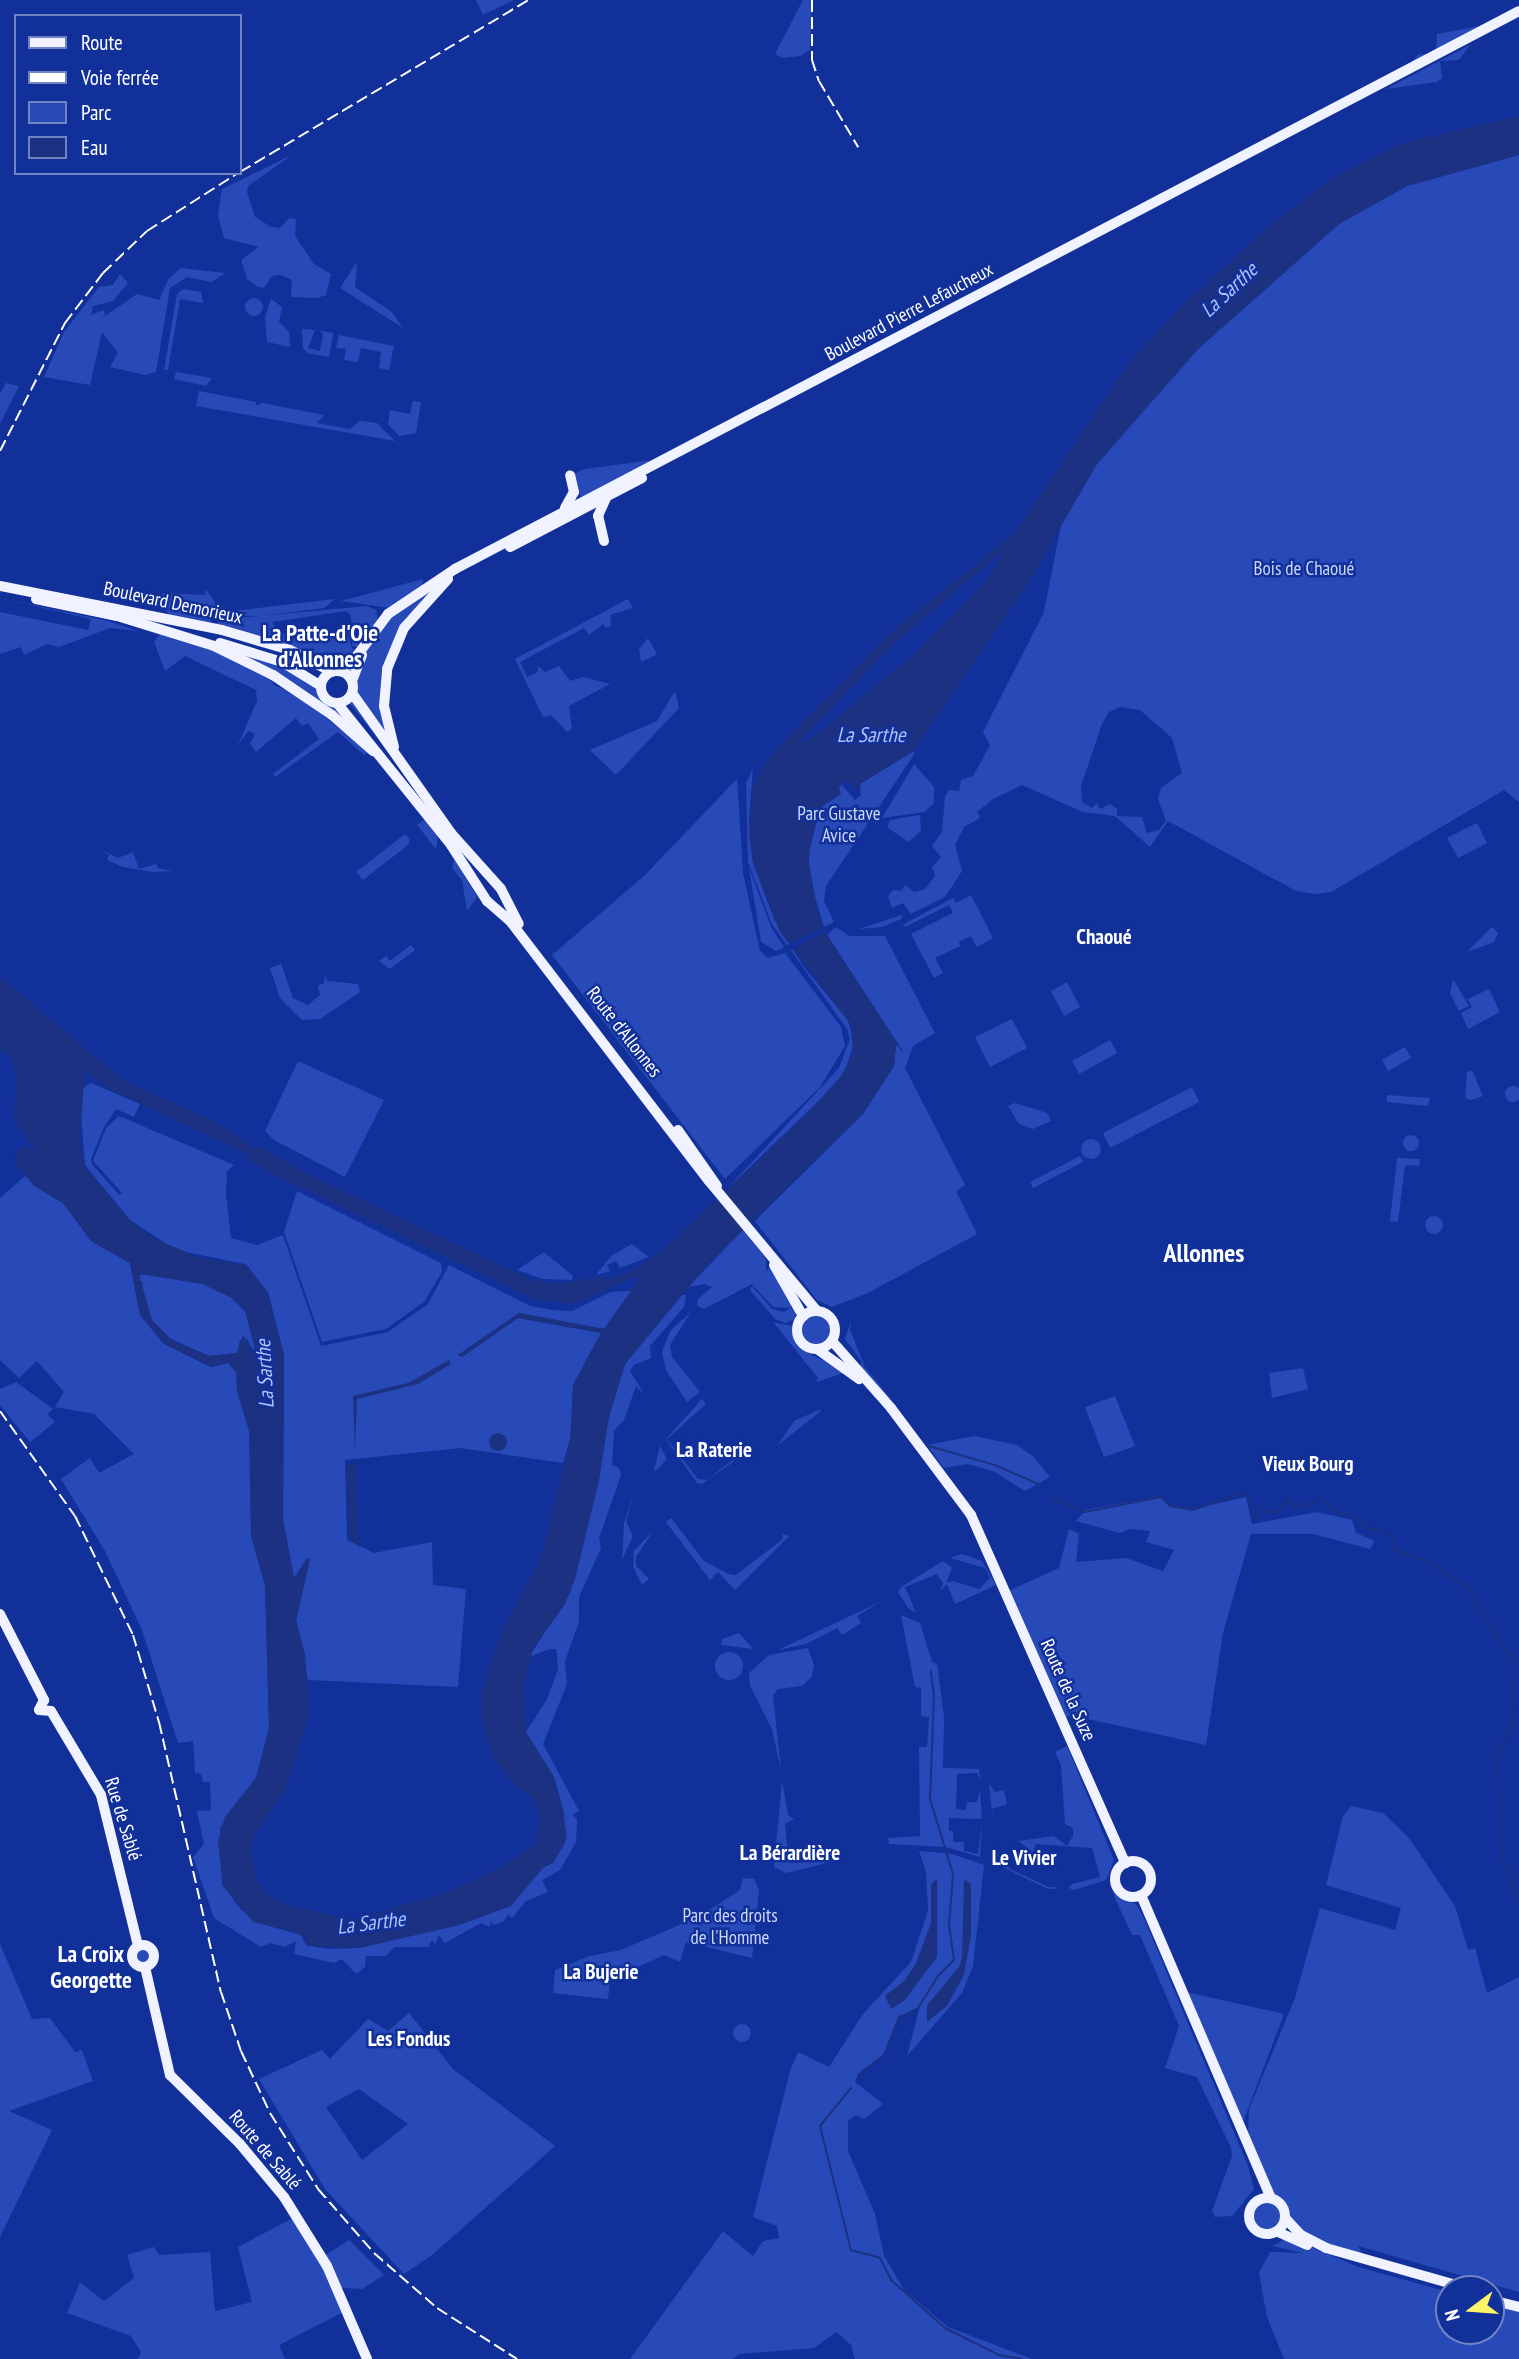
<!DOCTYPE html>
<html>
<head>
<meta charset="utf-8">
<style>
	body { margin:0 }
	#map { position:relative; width:1519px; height:2359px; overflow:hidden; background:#123099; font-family:"PT Sans Narrow",sans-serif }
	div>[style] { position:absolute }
	.green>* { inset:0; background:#284ab9 }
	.round { border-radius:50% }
	.water>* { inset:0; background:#1c3182 }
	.pier>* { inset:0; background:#123099 }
	.stream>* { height:2px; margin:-1px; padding:0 1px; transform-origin:1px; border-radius:1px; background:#1c3182 }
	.major>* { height:10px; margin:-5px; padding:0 5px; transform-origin:5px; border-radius:5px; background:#f0f3ff }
	.major>.ring { margin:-5px; padding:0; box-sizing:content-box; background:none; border:10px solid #f0f3ff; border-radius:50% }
	.rail>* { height:2px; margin-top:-1px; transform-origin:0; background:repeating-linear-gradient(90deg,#fff 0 12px,transparent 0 17px) }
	span { translate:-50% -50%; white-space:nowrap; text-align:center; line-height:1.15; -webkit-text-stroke:5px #123099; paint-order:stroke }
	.street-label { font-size:19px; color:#fff }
	.park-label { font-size:19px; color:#ccd8fd }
	.water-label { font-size:21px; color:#b0c2fa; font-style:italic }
	.neighbourhood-label { font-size:21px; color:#fff; font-weight:700 }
	.quarter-label { font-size:23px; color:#fff; font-weight:700 }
	.district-label { font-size:26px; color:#fff; font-weight:700 }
	.legend { position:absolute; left:14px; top:14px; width:228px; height:161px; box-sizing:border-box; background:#123099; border:2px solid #7183c2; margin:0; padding:9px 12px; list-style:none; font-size:21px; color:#fff }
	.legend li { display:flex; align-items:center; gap:14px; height:35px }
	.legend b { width:35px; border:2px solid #7183c2 }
	.north { position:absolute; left:1435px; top:2275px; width:70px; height:70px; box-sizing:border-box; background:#123099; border:2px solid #7183c2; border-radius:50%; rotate:254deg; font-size:19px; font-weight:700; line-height:28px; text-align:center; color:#fff }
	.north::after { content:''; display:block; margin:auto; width:24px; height:32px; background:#fff466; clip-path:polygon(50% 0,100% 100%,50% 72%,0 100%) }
</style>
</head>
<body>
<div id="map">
	<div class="green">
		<i style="clip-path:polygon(476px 0,514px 0,483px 15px)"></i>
		<i style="clip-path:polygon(803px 0,812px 0,810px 50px,800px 56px,783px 58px,775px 54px)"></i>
		<i style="clip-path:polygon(1496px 23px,1402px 73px,1419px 54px,1436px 55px,1437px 34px)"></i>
		<i style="clip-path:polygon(1470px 45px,1459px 60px,1440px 61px,1442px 78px,1437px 82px,1386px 89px)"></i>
		<i style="clip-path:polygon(292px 155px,248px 186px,247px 192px,255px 217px,271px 227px,280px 228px,289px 218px,296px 219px,295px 236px,314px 264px,331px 274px,326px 295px,317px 298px,291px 297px,292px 280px,281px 275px,272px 276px,264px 288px,256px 286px,247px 279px,241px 260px,259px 247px,224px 238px,218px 215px,222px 189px)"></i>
		<i style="clip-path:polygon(evenodd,1519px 155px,1519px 802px,1504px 790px,1331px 892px,1316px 894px,1296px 891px,1168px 821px,1150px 847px,1115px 816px,1083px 812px,1022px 785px,993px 799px,977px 812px,980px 818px,964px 827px,955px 845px,962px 871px,945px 897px,911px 914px,903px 903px,892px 908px,888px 896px,893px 890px,901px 891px,905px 885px,914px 892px,925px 889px,935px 876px,932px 867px,941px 857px,932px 846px,942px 832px,945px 796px,949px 790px,959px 791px,961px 780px,973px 776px,990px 745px,983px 732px,1044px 612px,1061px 525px,1097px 464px,1198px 349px,1339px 224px,1407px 186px,1519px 155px,1120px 707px,1140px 710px,1172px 738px,1182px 773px,1161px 788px,1158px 799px,1166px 821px,1159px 830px,1147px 833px,1142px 817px,1117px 816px,1117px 809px,1110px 804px,1100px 809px,1097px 803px,1092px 808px,1082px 802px,1081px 786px,1102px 724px,1109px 712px,1120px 707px)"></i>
		<i style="clip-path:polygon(357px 262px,355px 287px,393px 313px,403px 328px,340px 288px)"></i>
		<i style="clip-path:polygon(181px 268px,226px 273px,211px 282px,187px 277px,170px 288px,156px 372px,145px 375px,110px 367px,118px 353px,102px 332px,90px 385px,44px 377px,64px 332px,99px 287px,113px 285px,120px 274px,128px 283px,113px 301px,93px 306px,91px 315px,104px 310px,105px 316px,137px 294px,159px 300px,169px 278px)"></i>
		<i style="clip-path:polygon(183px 289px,201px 292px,203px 303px,180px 299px,168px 370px,164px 370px,177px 294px)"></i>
		<i class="round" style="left:245px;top:298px;width:18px;height:18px"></i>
		<i style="clip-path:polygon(271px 299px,282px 307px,279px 322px,289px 332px,290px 347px,267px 342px,265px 318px)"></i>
		<i style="clip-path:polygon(302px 329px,315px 330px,308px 348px,320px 351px,323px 334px,320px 331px,333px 333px,329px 357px,307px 353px,303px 348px)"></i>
		<i style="clip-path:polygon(339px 335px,394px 346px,389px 370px,379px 368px,381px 352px,361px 348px,358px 362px,344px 360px,346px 349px,336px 348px)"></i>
		<i style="clip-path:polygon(176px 372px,212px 378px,206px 386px,174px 379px)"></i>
		<i style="clip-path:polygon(6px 383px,19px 386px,0 424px,0 394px)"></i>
		<i style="clip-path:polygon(199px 391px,256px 402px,256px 406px,262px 403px,324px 415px,317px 423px,350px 429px,360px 421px,377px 423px,395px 441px,196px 406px)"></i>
		<i style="clip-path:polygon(413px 401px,421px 402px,416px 433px,399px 436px,388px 424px,390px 410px,410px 414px)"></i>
		<i style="clip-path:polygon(668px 458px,583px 501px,570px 475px,585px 469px)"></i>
		<i style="clip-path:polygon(423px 579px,422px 588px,390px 608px,341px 601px)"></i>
		<i style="clip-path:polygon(435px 586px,393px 650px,384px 706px,404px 771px,347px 700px,362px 654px,379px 631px,398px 611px)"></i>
		<i style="clip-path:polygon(206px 589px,217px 606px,233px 611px,335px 599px,324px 608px,261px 616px,213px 615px,209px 627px,173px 619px,158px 601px,162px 593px,205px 595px)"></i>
		<i style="clip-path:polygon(0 598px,108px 621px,138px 631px,110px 628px,59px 647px,47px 644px,24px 655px,21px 647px,0 654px,0 612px,88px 630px,91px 619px)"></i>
		<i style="clip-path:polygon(628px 599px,633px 608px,610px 615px,611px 626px,606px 628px,603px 624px,589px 635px,584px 628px,520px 662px,527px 677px,538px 672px,538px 666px,545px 672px,559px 666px,570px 681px,583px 677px,610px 684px,569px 706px,572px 728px,567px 732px,551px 715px,543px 717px,515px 659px)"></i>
		<i style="clip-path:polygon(367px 606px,376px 610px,378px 620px,357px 647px,352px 646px,351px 615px,346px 611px,273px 622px,275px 635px,290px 633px,292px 639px,347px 631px,352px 649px,357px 650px,350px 665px,332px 672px,237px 629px,210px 626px,226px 619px)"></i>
		<i style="clip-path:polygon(161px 633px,205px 646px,270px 677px,274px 685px,296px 694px,369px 752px,364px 755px,338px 732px,275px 777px,273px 774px,319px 739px,308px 723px,302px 726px,296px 718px,256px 752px,250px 744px,255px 734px,248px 731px,238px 745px,257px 701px,256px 690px,185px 656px,165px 671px,154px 642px)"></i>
		<i style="clip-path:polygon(648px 638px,657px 654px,641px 662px,639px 649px)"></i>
		<i style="clip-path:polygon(207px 639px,258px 654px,321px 689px,360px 726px,332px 715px)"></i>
		<i style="clip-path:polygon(675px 691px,679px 708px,616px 775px,590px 750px,657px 721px)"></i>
		<i style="clip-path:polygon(912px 752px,915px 753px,826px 886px,824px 901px,834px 922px,824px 927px,808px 874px,811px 834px,820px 808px,841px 784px,855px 800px,861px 795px,860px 784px)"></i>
		<i style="clip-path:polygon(914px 764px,934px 787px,934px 803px,925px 812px,882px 818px)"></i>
		<i style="clip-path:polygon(753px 769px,749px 819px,753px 863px,774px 919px,803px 966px,848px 1020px,854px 1043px,845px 1071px,829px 1091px,727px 1189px,839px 1068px,850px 1039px,847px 1029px,772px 924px,748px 862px,746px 783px)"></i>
		<i style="clip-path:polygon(737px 779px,743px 873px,760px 951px,768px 958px,785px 953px,841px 1027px,845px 1046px,820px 1087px,725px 1179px,552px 955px,644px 876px)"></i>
		<i style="clip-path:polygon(920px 815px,921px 831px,908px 842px,887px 827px,890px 820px)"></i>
		<i style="clip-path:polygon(425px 819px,438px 836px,436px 849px,417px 825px)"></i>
		<i style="clip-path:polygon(1477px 823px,1487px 843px,1458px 858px,1447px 838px)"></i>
		<i style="clip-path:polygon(405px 834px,410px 840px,408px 845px,363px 880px,356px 872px)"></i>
		<i style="clip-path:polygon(99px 849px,118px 858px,133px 852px,139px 869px,156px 864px,158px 868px,173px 871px,152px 872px,123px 867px,107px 860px,109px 855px)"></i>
		<i style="clip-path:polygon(454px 859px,477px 897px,467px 911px,462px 880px,452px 868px)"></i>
		<i style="clip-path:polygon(749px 868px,771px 927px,784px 947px,776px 951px,761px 942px)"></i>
		<i style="clip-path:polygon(971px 895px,993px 938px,977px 947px,971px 936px,959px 942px,960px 946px,935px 958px,943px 973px,934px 978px,911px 934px,953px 913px,949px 905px,905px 927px,904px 924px,953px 898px,956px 903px)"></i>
		<i style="clip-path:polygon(902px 915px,901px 919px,882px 927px,859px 929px)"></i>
		<i style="clip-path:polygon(836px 927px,849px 936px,885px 936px,935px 1033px,913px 1046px,905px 1068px,965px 1185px,956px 1191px,977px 1234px,868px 1293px,832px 1307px,817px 1300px,755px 1221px,863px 1114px,894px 1066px,896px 1044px,904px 1053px,827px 935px)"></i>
		<i style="clip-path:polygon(1492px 927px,1498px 933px,1494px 942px,1467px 952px)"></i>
		<i style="clip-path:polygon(411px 945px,415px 950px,390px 969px,379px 961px,386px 956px,390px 961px)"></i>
		<i style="clip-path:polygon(281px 964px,293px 998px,308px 1005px,320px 995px,318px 986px,324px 983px,325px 975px,327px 981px,358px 984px,360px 992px,320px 1019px,302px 1020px,280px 998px,270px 968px)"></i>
		<i style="clip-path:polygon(1453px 979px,1469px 1006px,1459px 1011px,1450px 993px)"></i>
		<i style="clip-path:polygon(1067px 982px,1080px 1007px,1064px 1016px,1051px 991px)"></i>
		<i style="clip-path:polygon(1489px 989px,1500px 1012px,1468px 1029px,1461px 1013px,1472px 1007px,1468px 999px)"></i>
		<i style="clip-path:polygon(1012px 1019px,1027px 1048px,990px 1067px,975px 1037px)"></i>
		<i style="clip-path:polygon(1110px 1040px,1117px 1053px,1079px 1074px,1072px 1061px)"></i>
		<i style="clip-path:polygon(1405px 1047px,1411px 1058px,1388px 1071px,1382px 1060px)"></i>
		<i style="clip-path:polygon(298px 1061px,384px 1100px,345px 1177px,274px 1140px,265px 1131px)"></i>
		<i style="clip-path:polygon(1472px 1070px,1483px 1096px,1471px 1100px,1465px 1098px,1467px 1072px)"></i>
		<i style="clip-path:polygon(91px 1083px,140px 1104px,134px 1117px,116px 1109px,104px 1127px,91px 1159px,92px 1164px,119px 1195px,122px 1193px,93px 1161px,106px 1128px,119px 1116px,234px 1165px,227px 1171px,226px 1194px,231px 1238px,257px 1245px,283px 1235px,321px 1346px,388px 1332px,428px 1304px,449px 1265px,530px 1306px,553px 1310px,572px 1311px,611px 1292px,631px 1291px,604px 1329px,519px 1313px,458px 1355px,462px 1357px,518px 1318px,601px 1333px,573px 1385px,571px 1435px,563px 1463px,460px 1448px,345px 1460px,347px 1540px,374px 1553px,432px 1542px,433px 1585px,466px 1589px,458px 1687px,308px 1680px,296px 1620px,310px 1559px,294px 1578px,283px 1520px,284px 1355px,268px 1292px,245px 1264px,176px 1250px,130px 1220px,85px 1165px,80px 1102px,83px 1088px)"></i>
		<i class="round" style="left:1505px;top:1086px;width:16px;height:16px"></i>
		<i style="clip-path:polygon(1192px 1087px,1199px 1102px,1110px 1148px,1103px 1133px)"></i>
		<i style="clip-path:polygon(1387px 1095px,1430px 1098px,1428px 1106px,1387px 1102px)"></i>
		<i style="clip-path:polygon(1015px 1103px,1047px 1113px,1051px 1121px,1033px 1129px,1019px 1124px,1008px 1106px)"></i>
		<i class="round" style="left:1403px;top:1135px;width:16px;height:16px"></i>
		<i class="round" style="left:1081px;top:1139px;width:20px;height:20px"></i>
		<i style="clip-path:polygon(1080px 1156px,1083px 1162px,1033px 1188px,1030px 1182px)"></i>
		<i style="clip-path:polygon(1397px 1158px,1420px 1159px,1419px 1166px,1405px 1165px,1398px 1222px,1390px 1221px)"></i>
		<i style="clip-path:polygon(25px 1176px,63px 1203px,91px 1241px,130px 1263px,140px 1315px,164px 1344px,211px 1367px,228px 1363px,236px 1370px,237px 1391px,249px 1430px,251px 1536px,265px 1585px,269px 1728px,255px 1781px,220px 1828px,222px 1884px,241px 1910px,269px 1926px,301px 1935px,306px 1945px,328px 1949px,359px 1948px,459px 1925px,511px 1906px,543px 1867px,553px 1863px,565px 1843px,564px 1812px,554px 1777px,526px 1732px,547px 1699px,558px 1669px,557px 1654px,556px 1649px,549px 1649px,529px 1657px,570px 1593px,609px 1417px,625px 1364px,681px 1295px,686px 1295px,684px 1307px,650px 1346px,651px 1358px,634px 1365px,630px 1371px,645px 1395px,636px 1386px,624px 1420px,614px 1431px,612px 1465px,619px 1468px,621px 1475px,599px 1538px,601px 1548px,579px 1597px,579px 1622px,565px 1661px,567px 1684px,543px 1744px,579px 1811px,572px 1815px,577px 1819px,576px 1842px,560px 1870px,542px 1880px,548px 1892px,526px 1901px,512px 1918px,508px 1915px,504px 1921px,493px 1925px,491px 1921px,490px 1927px,481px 1923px,445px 1943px,439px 1935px,435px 1945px,432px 1940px,428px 1947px,394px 1947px,386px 1956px,366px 1956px,365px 1967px,356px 1974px,342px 1959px,334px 1963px,294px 1954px,296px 1941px,284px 1947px,270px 1943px,261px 1947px,214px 1918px,193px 1857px,204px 1844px,197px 1811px,211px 1810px,210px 1782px,203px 1782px,201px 1774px,195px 1773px,193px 1741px,178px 1743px,142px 1630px,105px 1551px,61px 1479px,90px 1458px,99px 1473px,134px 1454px,94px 1414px,55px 1407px,64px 1392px,37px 1361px,19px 1378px,0 1360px,0 1198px)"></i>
		<i style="clip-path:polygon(297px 1191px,441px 1263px,442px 1272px,424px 1302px,386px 1329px,322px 1342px,284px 1232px)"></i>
		<i class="round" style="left:1425px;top:1216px;width:18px;height:18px"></i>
		<i style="clip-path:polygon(744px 1229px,753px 1232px,766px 1261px,766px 1271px,757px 1282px,771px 1266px,795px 1304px,790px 1308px,773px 1307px,752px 1284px,704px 1309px,697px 1306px,698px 1299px,712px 1287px,705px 1284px,688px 1287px)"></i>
		<i style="clip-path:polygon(632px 1244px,649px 1257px,620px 1268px,616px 1261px,607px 1265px,610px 1271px,596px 1275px,611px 1256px)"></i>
		<i style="clip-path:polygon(544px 1252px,573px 1276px,572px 1280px,543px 1279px,517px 1270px)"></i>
		<i style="clip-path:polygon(148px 1274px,203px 1284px,232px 1298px,245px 1311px,258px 1359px,247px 1339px,240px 1340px,237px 1353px,209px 1356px,169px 1338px,152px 1320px,141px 1290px,143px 1282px,139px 1282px,138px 1275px)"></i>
		<i style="clip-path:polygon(752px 1286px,772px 1309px,784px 1312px,796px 1305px,795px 1319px,785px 1323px,775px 1319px,750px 1290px)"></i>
		<i style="clip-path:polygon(691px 1312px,670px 1345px,672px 1357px,700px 1392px,687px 1402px,666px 1370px,662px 1352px,670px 1331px)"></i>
		<i class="round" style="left:799px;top:1313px;width:34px;height:34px"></i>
		<i style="clip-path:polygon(851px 1321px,850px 1330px,864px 1364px,863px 1365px,891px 1399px,887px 1403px,857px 1369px,862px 1362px,845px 1339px)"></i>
		<i style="clip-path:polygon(773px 1322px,792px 1326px,802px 1350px,847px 1372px,816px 1382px,818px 1378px)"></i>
		<i style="clip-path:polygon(1303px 1368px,1308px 1389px,1272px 1398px,1269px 1373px)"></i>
		<i style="clip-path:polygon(16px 1382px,53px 1409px,47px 1414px,55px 1422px,30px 1442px,0 1405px,0 1389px)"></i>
		<i style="clip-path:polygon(1115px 1396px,1135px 1446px,1104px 1457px,1085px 1407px)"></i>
		<i style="clip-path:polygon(702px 1399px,706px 1404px,667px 1439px,698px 1479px,707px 1480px,734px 1459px,733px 1462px,702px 1484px,697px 1483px,666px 1439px)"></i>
		<i style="clip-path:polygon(819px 1410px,821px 1411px,778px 1445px,794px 1421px)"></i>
		<i style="clip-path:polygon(974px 1436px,1017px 1445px,1034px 1457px,1050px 1477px,1025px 1491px,993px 1471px,968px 1464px,944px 1468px,927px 1445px)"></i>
		<i style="clip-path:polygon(660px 1446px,667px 1459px,656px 1471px,654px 1470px)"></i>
		<i style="clip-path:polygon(635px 1490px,626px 1521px,633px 1536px,622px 1560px,624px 1523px)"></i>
		<i style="clip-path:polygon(1161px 1496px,1170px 1505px,1193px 1509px,1246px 1497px,1252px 1524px,1317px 1512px,1352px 1520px,1356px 1533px,1375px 1541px,1370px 1549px,1313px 1534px,1251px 1534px,1223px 1633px,1206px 1745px,1070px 1715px,1062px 1720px,1006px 1592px,1059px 1568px,1069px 1529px,1079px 1534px,1076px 1562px,1126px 1558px,1163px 1571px,1174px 1550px,1146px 1542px,1150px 1531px,1130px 1529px,1120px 1533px,1076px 1521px,1086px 1510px)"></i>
		<i style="clip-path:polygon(671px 1518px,704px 1561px,728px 1574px,736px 1575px,783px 1539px,783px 1534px,789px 1536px,735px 1590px,718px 1572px,710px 1580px,666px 1522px)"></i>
		<i style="clip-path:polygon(653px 1531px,636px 1557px,636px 1566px,649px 1579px,642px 1585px,633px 1566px,634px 1551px)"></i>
		<i style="clip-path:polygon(962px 1554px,982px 1561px,996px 1585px,955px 1604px,947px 1584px,940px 1591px,943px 1583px,937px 1574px,905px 1587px,916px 1613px,908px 1608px,898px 1592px,901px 1587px,943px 1561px,952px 1568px,946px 1583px,953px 1581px,979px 1589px,990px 1578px,985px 1568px,950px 1558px)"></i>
		<i style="clip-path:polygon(880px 1602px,857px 1616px,861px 1623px,842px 1635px,837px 1628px,806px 1644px,778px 1650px)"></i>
		<i style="clip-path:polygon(901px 1615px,920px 1623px,932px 1662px,937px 1664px,944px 1717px,943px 1768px,979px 1769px,980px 1780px,977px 1773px,957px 1774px,956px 1809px,966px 1810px,967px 1802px,977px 1802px,980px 1789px,982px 1819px,949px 1818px,949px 1831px,953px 1831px,953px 1842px,964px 1842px,964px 1851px,978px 1854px,982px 1823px,980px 1857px,946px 1847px,889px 1844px,888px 1838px,920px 1836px,919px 1747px,927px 1747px,929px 1717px,921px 1716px,921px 1688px,915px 1687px)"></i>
		<i style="clip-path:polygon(739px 1633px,753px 1649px,721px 1645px,722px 1639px)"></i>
		<i style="clip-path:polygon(808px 1648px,814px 1665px,812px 1676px,802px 1686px,778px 1689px,773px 1695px,781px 1770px,772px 1729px,750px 1686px,749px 1673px,769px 1655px)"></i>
		<i class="round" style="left:715px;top:1652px;width:28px;height:28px"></i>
		<i style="clip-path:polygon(1067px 1746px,1114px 1860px,1106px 1880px,1074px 1890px,1069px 1888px,1072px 1884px,1100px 1877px,1092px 1848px,1036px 1844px,1033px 1852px,1018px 1841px,1054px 1836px,1067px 1846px,1073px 1836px,1073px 1828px,1065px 1824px,1061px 1765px,1055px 1752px)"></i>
		<i style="clip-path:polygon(782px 1781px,788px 1815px,794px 1819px,785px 1824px,789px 1863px,839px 1860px,786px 1873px,774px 1867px)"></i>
		<i style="clip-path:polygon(989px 1783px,995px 1792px,1004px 1790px,1007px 1804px,992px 1809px,993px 1822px)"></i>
		<i style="clip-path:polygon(1351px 1806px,1383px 1813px,1409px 1838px,1455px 1906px,1468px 1950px,1475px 1948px,1487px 1993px,1519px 1977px,1519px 2292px,1358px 2246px,1366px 2259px,1321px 2245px,1290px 2221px,1282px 2199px,1267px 2191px,1248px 2139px,1249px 2109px,1295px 1998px,1320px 1908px,1395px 1930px,1401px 1908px,1326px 1885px,1343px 1816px)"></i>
		<i style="clip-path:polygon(919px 1851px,952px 1854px,984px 1865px,973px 1966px,962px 1993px,907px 2056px,920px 2006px,899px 2017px,884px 2055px,858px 2075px,855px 2082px,883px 2104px,864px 2119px,856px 2115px,848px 2121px,848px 2151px,875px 2214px,884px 2256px,904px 2290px,948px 2327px,1032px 2359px,855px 2359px,851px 2345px,836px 2332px,814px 2348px,739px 2354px,733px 2359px,630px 2359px,723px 2231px,753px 2256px,763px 2241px,779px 2238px,777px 2226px,753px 2217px,790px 2071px,798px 2052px,829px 2067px,863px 2014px,911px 1962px,928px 1911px,926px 1872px)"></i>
		<i style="clip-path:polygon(995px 1851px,1010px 1869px,1049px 1887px,1063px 1888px,1048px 1889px,998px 1865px,993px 1860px)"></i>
		<i style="clip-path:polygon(743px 1878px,754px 1879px,759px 1890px,752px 1958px,686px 1942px,680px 1962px,664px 1955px,610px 1980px,608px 1999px,553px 1993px,555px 1970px,590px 1956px,621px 1950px,700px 1916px,740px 1890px)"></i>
		<i style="clip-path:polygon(1113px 1894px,1136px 1904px,1143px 1916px,1248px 2166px,1254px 2189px,1232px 2216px,1215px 2217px,1212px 2211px,1232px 2156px,1231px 2148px,1197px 2077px,1165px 2068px,1179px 2026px,1140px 1935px,1132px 1935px)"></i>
		<i style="clip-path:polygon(0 1944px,32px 2019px,50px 2018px,75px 2052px,82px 2050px,93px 2081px,9px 2111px,52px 2130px,0 2237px)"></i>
		<i class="round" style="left:134px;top:1947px;width:18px;height:18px"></i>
		<i style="clip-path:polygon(1181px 1991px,1284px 2014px,1243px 2122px)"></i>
		<i style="clip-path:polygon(evenodd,409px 2013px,453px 2069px,555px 2146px,432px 2255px,404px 2274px,325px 2189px,259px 2079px,322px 2050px,330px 2059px,368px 2019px,388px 2031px,409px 2013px,359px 2089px,408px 2124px,362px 2160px,326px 2107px,359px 2089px)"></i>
		<i class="round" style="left:733px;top:2024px;width:18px;height:18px"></i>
		<i class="round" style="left:1253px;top:2201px;width:30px;height:30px"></i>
		<i style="clip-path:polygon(297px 2216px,324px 2256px,349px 2240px,384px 2275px,362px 2289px,342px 2288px,351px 2308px,279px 2345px,285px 2359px,138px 2359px,141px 2352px,131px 2336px,67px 2313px,80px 2282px,104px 2301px,134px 2278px,127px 2255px,154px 2247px,159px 2255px,210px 2252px,215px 2311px,252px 2302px,238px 2247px)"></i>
		<i style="clip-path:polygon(1289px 2237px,1358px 2267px,1449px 2292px,1449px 2331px,1491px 2331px,1491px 2303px,1519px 2311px,1519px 2359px,1284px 2359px,1267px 2317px,1259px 2273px,1270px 2252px,1303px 2253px,1272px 2246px)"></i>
	</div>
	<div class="water">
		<i style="clip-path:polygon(evenodd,1519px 116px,1519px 155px,1407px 186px,1339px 224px,1198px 349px,1097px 464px,1026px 587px,912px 752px,860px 784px,858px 791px,846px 779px,839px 788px,841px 794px,820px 808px,808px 857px,818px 913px,827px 935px,904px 1053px,896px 1045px,894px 1066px,863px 1114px,708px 1264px,625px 1364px,609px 1417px,599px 1481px,575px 1579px,565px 1604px,533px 1649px,524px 1683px,526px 1732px,554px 1777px,563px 1811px,567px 1838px,553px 1863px,543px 1868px,511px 1906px,459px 1925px,359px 1948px,307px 1946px,306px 1939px,295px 1932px,253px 1922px,223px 1886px,218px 1841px,225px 1817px,258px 1775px,269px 1728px,265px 1585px,251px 1536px,250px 1434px,237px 1391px,238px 1375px,228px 1363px,211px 1367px,164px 1344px,140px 1315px,130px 1263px,91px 1241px,64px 1204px,34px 1186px,15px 1162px,16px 1153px,26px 1146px,38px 1155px,14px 1120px,17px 1077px,11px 1057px,0 1049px,0 977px,124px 1081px,216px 1122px,256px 1150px,259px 1146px,305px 1173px,532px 1280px,559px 1284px,603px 1276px,605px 1281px,633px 1271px,663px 1250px,808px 1113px,841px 1076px,853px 1054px,851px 1025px,780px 932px,753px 863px,749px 835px,752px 787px,772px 754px,890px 633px,1015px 533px,1129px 363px,1181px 306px,1271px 225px,1331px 179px,1403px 143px,1519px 116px,1004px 550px,990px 577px,912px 656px,812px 738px,798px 744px,886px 651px,1004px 550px,1519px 116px,85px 1070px,107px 1088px,250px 1155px,248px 1159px,275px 1175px,534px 1299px,575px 1304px,636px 1276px,638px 1281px,604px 1329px,519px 1313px,458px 1355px,462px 1357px,518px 1318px,601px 1333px,573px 1385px,570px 1440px,541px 1559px,502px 1630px,482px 1691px,482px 1723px,494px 1758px,511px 1781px,532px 1797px,540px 1817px,536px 1843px,502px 1867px,450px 1891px,352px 1920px,288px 1905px,268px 1896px,257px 1881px,251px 1851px,254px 1835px,287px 1786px,309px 1713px,305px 1654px,296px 1620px,310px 1559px,307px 1558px,294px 1578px,283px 1520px,284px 1355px,267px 1292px,247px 1265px,200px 1258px,153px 1238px,130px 1220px,85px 1167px,80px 1138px,85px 1070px,1519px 116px,139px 1274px,203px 1284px,232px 1298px,245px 1311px,258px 1359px,243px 1335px,237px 1353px,209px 1356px,173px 1341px,152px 1320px,139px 1274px)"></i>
		<i style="clip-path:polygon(449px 1360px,451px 1364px,418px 1384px,357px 1399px,355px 1452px,353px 1396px,408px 1383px)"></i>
		<i class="round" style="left:489px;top:1433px;width:18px;height:18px"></i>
		<i style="clip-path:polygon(357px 1463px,356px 1490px,359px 1547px,349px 1537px,346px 1464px)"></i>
		<i style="clip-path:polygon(937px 1879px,937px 1957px,904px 2001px,891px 2009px,885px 1996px,905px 1980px,916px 1963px,931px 1923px,931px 1884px)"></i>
		<i style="clip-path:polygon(964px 1879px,971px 1884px,971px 1935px,964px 1975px,947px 2006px,927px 2022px,927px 2005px,959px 1967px,962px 1957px)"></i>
	</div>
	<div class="pier">
		<i style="clip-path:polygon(827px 925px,829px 930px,789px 951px,786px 946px)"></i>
	</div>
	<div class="stream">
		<i style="left:929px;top:1446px;width:69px;rotate:16.1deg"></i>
		<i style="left:995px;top:1465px;width:47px;rotate:23.8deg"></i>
		<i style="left:1052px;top:1498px;width:36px;rotate:23deg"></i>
		<i style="left:1085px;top:1512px;width:77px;rotate:-11.2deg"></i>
		<i style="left:1161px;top:1497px;width:13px;rotate:45deg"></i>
		<i style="left:1170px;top:1506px;width:22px;rotate:10deg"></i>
		<i style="left:1192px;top:1510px;width:54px;rotate:-18.4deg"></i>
		<i style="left:1243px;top:1493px;width:6px;rotate:31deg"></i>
		<i style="left:1248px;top:1496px;width:24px;rotate:73deg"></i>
		<i style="left:1255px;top:1519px;width:9px;rotate:-49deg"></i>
		<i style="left:1261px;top:1512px;width:17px"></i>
		<i style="left:1278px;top:1512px;width:17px;rotate:-50deg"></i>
		<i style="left:1289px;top:1499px;width:10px;rotate:45deg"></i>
		<i style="left:1296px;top:1506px;width:7px;rotate:-34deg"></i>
		<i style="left:1302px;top:1502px;width:8px;rotate:30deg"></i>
		<i style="left:1309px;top:1506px;width:14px;rotate:-36deg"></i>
		<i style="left:1320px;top:1498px;width:23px;rotate:41deg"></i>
		<i style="left:1337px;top:1513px;width:18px;rotate:6deg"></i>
		<i style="left:1355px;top:1515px;width:17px;rotate:50deg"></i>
		<i style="left:1366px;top:1528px;width:15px;rotate:8deg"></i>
		<i style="left:1387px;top:1533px;width:8px;rotate:40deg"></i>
		<i style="left:1393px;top:1538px;width:12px;rotate:90deg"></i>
		<i style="left:1393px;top:1550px;width:28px;rotate:17deg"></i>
		<i style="left:1420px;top:1558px;width:54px;rotate:31.3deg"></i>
		<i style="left:1466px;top:1586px;width:80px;rotate:57.7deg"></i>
		<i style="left:1509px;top:1654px;width:12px;rotate:35deg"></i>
		<i style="left:1509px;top:1654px;width:69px;rotate:87.5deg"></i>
		<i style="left:1512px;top:1723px;width:38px;rotate:113deg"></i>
		<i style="left:1497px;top:1758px;width:101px;rotate:86.6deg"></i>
		<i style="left:1503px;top:1859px;width:43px;rotate:68.2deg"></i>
		<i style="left:858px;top:2075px;width:33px;rotate:-38deg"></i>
		<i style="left:884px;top:2055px;width:41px;rotate:-68.5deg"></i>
		<i style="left:899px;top:2017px;width:18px;rotate:-19deg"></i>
		<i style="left:916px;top:2011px;width:41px;rotate:-57.8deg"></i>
		<i style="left:938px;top:1976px;width:23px;rotate:-45deg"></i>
		<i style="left:954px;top:1960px;width:34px;rotate:-98deg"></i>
		<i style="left:949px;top:1926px;width:52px;rotate:-85.6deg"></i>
		<i style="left:953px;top:1874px;width:78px;rotate:-107deg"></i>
		<i style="left:930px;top:1799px;width:102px;rotate:-87.8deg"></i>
		<i style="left:934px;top:1697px;width:26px;rotate:-97deg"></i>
		<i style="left:851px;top:2088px;width:49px;rotate:129.2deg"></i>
		<i style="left:820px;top:2126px;width:128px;rotate:76deg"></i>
		<i style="left:851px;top:2250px;width:30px;rotate:15deg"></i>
		<i style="left:880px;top:2258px;width:25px;rotate:63deg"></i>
		<i style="left:891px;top:2280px;width:72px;rotate:41.6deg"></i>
		<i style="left:945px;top:2328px;width:60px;rotate:26.6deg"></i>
		<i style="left:999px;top:2355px;width:22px;rotate:10deg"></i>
	</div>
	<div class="major">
		<i style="left:565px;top:508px;width:18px;rotate:-61deg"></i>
		<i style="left:574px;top:492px;width:17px;rotate:-103deg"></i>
		<i style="left:604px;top:541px;width:26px;rotate:-103deg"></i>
		<i style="left:598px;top:516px;width:20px;rotate:-66deg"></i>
		<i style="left:510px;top:547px;width:149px;rotate:-27.6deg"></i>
		<i style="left:0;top:586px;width:226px;rotate:11.2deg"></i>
		<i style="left:222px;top:630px;width:71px;rotate:16.4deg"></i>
		<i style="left:290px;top:650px;width:47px;rotate:27.6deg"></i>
		<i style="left:36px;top:599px;width:83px;rotate:11.9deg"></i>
		<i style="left:114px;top:615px;width:105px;rotate:17.2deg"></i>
		<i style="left:214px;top:646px;width:66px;rotate:26.2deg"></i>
		<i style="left:273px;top:675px;width:71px;rotate:34.1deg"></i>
		<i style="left:332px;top:715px;width:55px;rotate:41.3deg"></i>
		<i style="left:220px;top:643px;width:65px;rotate:17deg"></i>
		<i style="left:282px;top:662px;width:46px;rotate:31.6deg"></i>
		<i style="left:338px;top:671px;width:13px;rotate:-27deg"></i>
		<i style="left:350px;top:665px;width:64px;rotate:-53.3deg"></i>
		<i style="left:388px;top:614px;width:81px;rotate:-33.9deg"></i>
		<i style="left:455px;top:569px;width:1201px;rotate:-27.67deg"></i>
		<i class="ring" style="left:321px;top:671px;width:22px;height:22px"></i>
		<i style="left:352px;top:681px;width:28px;rotate:-69deg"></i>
		<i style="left:352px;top:693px;width:171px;rotate:54.7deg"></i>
		<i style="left:451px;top:833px;width:75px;rotate:48.2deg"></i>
		<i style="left:501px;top:889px;width:39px;rotate:63deg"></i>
		<i style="left:337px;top:703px;width:182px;rotate:51.2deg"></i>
		<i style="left:451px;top:845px;width:67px;rotate:57.3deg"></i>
		<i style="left:487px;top:901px;width:30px;rotate:41deg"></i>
		<i style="left:510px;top:921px;width:327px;rotate:52.6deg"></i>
		<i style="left:709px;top:1181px;width:169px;rotate:50.3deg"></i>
		<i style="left:394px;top:747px;width:42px;rotate:-103.7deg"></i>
		<i style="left:384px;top:706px;width:37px;rotate:-85deg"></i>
		<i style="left:387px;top:669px;width:44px;rotate:-67.5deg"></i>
		<i style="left:404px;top:628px;width:66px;rotate:-48.1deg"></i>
		<i style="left:678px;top:1130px;width:68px;rotate:55.1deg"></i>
		<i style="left:774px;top:1265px;width:59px;rotate:60.4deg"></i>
		<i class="ring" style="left:797px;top:1311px;width:28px;height:28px"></i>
		<i style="left:832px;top:1341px;width:89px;rotate:48.6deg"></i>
		<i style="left:891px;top:1408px;width:134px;rotate:53.2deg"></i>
		<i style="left:971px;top:1515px;width:381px;rotate:66.1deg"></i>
		<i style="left:817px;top:1349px;width:52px;rotate:35.5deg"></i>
		<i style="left:0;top:1614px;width:97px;rotate:62.9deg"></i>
		<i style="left:44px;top:1700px;width:11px;rotate:117deg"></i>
		<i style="left:39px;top:1710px;width:12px;rotate:5deg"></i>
		<i style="left:51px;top:1711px;width:98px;rotate:59.2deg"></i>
		<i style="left:101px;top:1795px;width:155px;rotate:76.2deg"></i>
		<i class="ring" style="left:1115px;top:1861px;width:26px;height:26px"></i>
		<i style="left:1141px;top:1895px;width:330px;rotate:66.8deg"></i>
		<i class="ring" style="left:132px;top:1945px;width:12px;height:12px"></i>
		<i style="left:145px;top:1967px;width:111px;rotate:77deg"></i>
		<i style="left:170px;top:2075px;width:98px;rotate:44.6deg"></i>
		<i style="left:240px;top:2144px;width:69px;rotate:50.3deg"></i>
		<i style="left:284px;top:2197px;width:81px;rotate:58.1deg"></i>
		<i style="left:327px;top:2266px;width:101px;rotate:66.7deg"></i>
		<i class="ring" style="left:1249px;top:2198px;width:26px;height:26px"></i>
		<i style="left:1286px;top:2219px;width:22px;rotate:47deg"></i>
		<i style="left:1301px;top:2235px;width:28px;rotate:27deg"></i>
		<i style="left:1326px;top:2248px;width:150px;rotate:15.9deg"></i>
		<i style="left:1278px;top:2232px;width:32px;rotate:24deg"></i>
		<i style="left:1491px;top:2300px;width:29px;rotate:14deg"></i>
	</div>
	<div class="rail">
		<i style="left:812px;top:0;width:60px;rotate:90deg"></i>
		<i style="left:812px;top:60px;width:22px;rotate:72deg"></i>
		<i style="left:819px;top:81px;width:77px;rotate:59.4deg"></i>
		<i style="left:240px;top:172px;width:335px;rotate:-30.8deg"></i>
		<i style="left:0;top:451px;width:144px;rotate:-63.1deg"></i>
		<i style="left:65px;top:323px;width:63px;rotate:-52.8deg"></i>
		<i style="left:103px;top:273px;width:61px;rotate:-43.7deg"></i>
		<i style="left:147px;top:231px;width:108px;rotate:-32.5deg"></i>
		<i style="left:0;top:1411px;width:129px;rotate:54.5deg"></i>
		<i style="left:75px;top:1516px;width:132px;rotate:64deg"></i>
		<i style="left:133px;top:1635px;width:91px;rotate:73.4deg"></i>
		<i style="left:159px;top:1722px;width:277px;rotate:77.1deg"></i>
		<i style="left:221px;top:1992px;width:62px;rotate:71.3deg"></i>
		<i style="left:241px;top:2051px;width:68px;rotate:64.9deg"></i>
		<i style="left:270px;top:2113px;width:90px;rotate:57.7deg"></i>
		<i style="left:318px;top:2189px;width:85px;rotate:48.8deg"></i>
		<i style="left:374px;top:2253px;width:84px;rotate:41.1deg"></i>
		<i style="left:437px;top:2308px;width:95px;rotate:32.5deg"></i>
	</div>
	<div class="street-label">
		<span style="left:909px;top:312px;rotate:-28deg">Boulevard Pierre Lefaucheux</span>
		<span style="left:173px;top:603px;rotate:12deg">Boulevard Demorieux</span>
		<span style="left:624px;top:1032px;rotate:52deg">Route d'Allonnes</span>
		<span style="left:1068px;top:1690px;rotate:66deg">Route de la Suze</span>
		<span style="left:123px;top:1819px;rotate:73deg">Rue de Sablé</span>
		<span style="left:265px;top:2150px;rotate:49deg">Route de Sablé</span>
	</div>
	<div class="park-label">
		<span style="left:1304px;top:569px">Bois de Chaoué</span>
		<span style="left:839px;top:825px">Parc Gustave<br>Avice</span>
		<span style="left:730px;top:1927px">Parc des droits<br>de l'Homme</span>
	</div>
	<div class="water-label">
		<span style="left:1229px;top:290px;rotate:-43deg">La Sarthe</span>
		<span style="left:871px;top:735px">La Sarthe</span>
		<span style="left:265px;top:1374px;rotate:-93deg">La Sarthe</span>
		<span style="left:371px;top:1923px;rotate:-7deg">La Sarthe</span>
	</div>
	<div class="neighbourhood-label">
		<span style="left:1104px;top:937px">Chaoué</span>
		<span style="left:714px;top:1450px">La Raterie</span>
		<span style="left:1308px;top:1464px">Vieux Bourg</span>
		<span style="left:790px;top:1853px">La Bérardière</span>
		<span style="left:1024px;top:1858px">Le Vivier</span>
		<span style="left:601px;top:1972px">La Bujerie</span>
		<span style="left:409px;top:2039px">Les Fondus</span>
	</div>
	<div class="quarter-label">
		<span style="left:320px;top:646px">La Patte-d'Oie<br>d'Allonnes</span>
		<span style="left:91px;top:1967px">La Croix<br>Georgette</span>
	</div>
	<div class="district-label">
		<span style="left:1204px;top:1253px">Allonnes</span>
	</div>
	<ul class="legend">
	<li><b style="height:9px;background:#f0f3ff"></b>Route</li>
	<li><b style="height:9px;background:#fff"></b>Voie ferrée</li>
	<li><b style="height:19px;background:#284ab9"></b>Parc</li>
	<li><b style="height:19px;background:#1c3182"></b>Eau</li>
	</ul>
	<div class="north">N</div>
</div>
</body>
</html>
